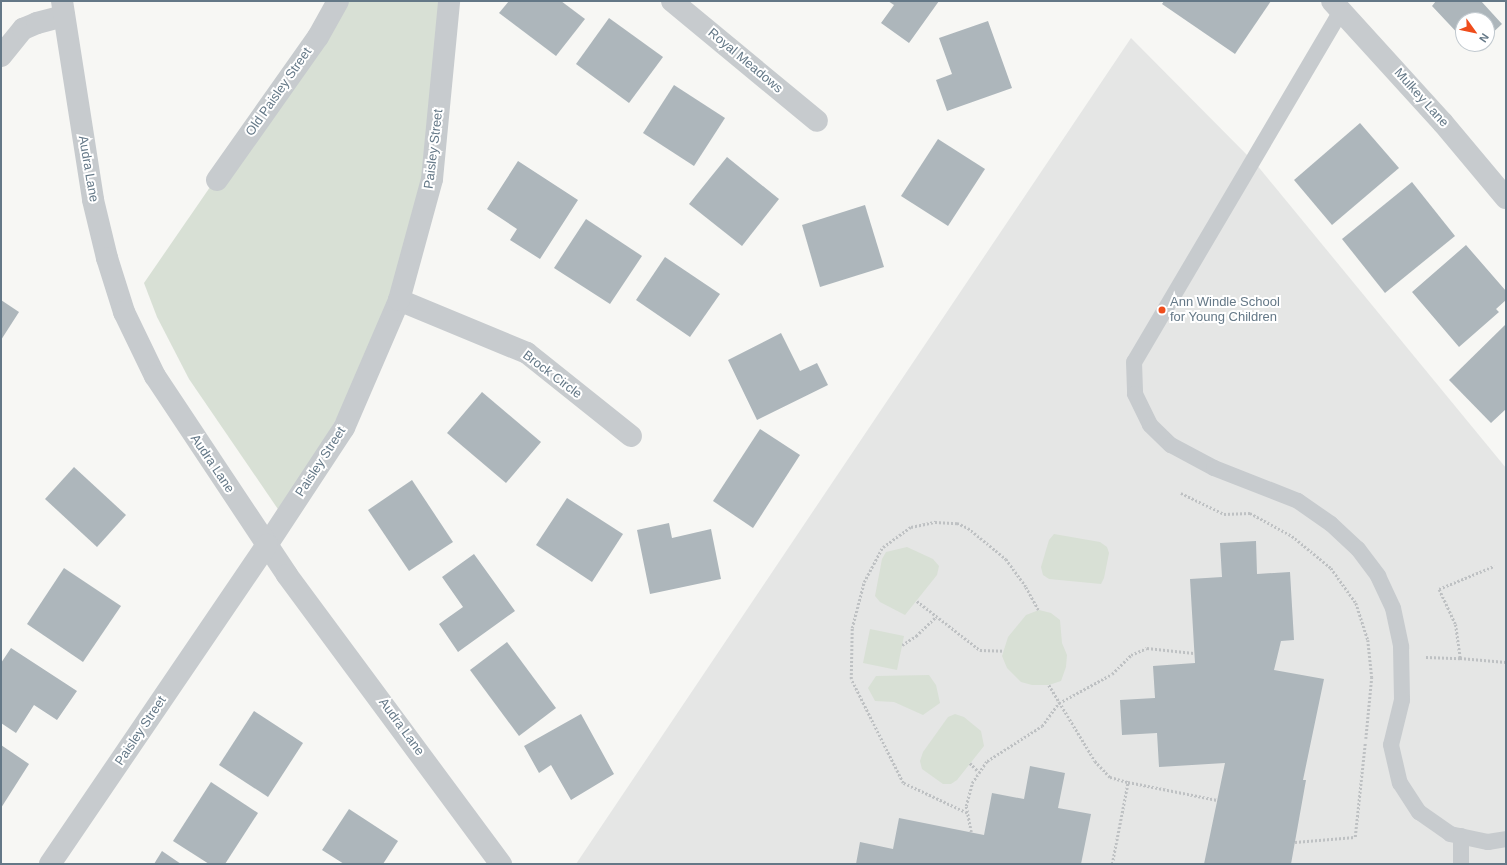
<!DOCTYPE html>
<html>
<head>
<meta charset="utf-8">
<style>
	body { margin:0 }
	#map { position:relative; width:1507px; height:865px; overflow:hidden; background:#f7f7f4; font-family:Helvetica,sans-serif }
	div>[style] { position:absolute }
	.built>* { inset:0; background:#e5e6e5 }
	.green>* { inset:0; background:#d8e0d5 }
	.building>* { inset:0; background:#adb6bb }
	.path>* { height:2.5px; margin-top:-1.25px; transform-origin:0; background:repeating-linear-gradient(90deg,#bec1c3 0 2px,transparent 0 4px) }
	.service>* { height:16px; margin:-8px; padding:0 8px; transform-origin:8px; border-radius:8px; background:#c7cbce }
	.minor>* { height:22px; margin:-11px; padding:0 11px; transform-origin:11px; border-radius:11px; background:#c7cbce }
	.tertiary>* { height:22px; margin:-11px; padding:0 11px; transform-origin:11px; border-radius:11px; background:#c7cbce }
	.dots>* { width:11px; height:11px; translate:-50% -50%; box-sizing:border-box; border:2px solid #fff; border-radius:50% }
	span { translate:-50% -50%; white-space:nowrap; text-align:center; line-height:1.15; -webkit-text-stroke:4px #fff; paint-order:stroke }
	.street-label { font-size:13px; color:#647887 }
	.poi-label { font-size:13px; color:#647887 }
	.left { translate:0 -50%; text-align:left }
	.frame { position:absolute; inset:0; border:2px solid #647887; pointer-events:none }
	.north { position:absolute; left:1455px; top:12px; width:40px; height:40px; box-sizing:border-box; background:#fff; border:1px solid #c1c9cf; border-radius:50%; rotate:123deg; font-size:11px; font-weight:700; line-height:16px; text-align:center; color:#647887 }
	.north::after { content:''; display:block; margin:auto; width:14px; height:18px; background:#ef4d1c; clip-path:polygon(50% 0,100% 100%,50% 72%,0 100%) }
</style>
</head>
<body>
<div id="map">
	<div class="built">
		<i style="clip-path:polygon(1131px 38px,1256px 164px,1506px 468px,1506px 864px,576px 864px)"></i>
	</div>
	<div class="green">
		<i style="clip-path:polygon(338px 1px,449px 1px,432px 179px,399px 300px,284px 518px,189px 379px,157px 317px,144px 283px)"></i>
		<i style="clip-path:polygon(1054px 534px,1100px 542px,1107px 547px,1109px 553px,1104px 578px,1101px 584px,1049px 579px,1043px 575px,1041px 567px,1049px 540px)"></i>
		<i style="clip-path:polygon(907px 547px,933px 559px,939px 566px,937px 575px,905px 615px,880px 602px,875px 596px,882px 559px,886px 552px)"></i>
		<i style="clip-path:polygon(1039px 610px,1051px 613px,1060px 620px,1062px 643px,1067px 655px,1066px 667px,1061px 681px,1049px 685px,1032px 685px,1021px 682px,1007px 668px,1002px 656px,1008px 637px,1026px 615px)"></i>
		<i style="clip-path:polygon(870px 629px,904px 636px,897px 670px,863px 663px)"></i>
		<i style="clip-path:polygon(929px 675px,936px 685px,940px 703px,923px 715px,894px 702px,875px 701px,868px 688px,876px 676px)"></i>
		<i style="clip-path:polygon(955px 714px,964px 717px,981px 731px,984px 746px,957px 780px,951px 784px,943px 784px,922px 769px,920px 761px,923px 752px,948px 717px)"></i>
	</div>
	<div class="building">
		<i style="clip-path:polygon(509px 1px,561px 1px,585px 19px,556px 56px,499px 13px)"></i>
		<i style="clip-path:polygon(888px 1px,939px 1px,909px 43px,881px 23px,894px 5px)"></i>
		<i style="clip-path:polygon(1164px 1px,1271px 1px,1235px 54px,1162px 4px)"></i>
		<i style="clip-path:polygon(1436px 1px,1481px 1px,1502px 24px,1487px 38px,1487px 20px,1463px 20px,1463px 39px,1432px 6px)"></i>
		<i style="clip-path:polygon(609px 18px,663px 57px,629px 103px,576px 64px)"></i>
		<i style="clip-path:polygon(988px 21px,1012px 88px,947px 111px,936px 80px,952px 74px,939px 38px)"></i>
		<i style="clip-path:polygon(1467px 44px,1481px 44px,1473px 51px)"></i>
		<i style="clip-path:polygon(674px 85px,725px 118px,694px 166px,643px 133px)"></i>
		<i style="clip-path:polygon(1360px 123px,1399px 168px,1332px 225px,1294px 180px)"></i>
		<i style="clip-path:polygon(938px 139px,985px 169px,948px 226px,901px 196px)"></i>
		<i style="clip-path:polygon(727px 157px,779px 199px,742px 246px,689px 204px)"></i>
		<i style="clip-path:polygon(518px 161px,578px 200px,540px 259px,510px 240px,517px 229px,487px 209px)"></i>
		<i style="clip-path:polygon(1412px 182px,1455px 236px,1385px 293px,1342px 239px)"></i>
		<i style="clip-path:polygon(865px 205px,884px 267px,820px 287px,802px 225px)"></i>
		<i style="clip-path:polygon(586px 219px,642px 256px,610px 304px,554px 268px)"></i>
		<i style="clip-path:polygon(1466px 245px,1506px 291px,1506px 300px,1496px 309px,1499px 312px,1459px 347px,1412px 292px)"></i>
		<i style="clip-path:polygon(665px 257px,720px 294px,690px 337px,636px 300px)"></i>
		<i style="clip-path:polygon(1px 300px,19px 312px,1px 340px)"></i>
		<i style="clip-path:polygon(1506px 324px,1506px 409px,1491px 423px,1449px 380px)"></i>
		<i style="clip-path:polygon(781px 333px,800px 371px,817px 363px,828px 385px,757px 420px,728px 360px)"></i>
		<i style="clip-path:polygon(482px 392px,541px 442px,506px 483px,447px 433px)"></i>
		<i style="clip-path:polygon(760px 429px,800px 455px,753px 528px,713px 501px)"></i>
		<i style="clip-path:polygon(74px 467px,126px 515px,97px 547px,45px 499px)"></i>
		<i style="clip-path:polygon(412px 480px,453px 542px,409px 571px,368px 510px)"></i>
		<i style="clip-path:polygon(567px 498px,623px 534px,592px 582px,536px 545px)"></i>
		<i style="clip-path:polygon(669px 523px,672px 538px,711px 529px,721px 579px,650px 594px,637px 530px)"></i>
		<i style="clip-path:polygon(1256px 541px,1257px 574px,1290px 572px,1294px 640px,1281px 641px,1274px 670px,1324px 679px,1303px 780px,1306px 780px,1291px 864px,1204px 864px,1225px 763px,1159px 767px,1157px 733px,1122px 735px,1120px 700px,1155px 698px,1153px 666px,1195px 663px,1190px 579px,1222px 577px,1220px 543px)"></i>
		<i style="clip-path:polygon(474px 554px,515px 611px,458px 652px,439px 624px,463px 607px,442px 577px)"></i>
		<i style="clip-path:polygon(64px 568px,121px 606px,83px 662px,27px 624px)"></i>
		<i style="clip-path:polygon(507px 642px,556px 708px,519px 736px,470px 670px)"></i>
		<i style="clip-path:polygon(11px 648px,77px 691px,57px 720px,34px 705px,16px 733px,1px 723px,1px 663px)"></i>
		<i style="clip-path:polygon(254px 711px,303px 743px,268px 797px,219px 765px)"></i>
		<i style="clip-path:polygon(581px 714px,614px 774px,571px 800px,551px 765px,539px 773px,524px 746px)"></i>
		<i style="clip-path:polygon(1px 745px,29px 764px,1px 808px)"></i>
		<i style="clip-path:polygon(1030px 766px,1065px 773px,1058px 808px,1091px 814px,1081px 864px,856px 864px,860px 842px,893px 849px,899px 818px,984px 835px,992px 793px,1024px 799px)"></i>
		<i style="clip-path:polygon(211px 782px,258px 813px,225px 864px,209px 864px,173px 841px)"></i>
		<i style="clip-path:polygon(349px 809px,398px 841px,383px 864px,344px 864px,322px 850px)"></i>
		<i style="clip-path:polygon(162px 851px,181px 864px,154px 864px)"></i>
	</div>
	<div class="path">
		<i style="left:1181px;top:493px;width:48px;rotate:26deg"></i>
		<i style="left:1224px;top:514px;width:26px;rotate:-2deg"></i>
		<i style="left:1250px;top:513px;width:48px;rotate:28.7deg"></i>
		<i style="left:1292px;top:536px;width:50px;rotate:39.4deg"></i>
		<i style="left:1331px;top:568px;width:43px;rotate:54.5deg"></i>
		<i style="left:1356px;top:603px;width:39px;rotate:72deg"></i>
		<i style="left:1368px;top:640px;width:37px;rotate:84deg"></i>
		<i style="left:1372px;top:677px;width:62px;rotate:95.5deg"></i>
		<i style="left:917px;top:601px;width:80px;rotate:37.9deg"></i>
		<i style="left:980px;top:650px;width:24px;rotate:2deg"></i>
		<i style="left:902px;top:645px;width:17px;rotate:-33deg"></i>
		<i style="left:916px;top:636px;width:28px;rotate:-44deg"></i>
		<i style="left:1426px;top:657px;width:34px;rotate:2deg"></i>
		<i style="left:1460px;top:658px;width:34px;rotate:-98deg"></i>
		<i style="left:1455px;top:624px;width:38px;rotate:-115deg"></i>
		<i style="left:1439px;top:589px;width:60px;rotate:-22.7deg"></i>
		<i style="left:1460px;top:658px;width:46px;rotate:5deg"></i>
		<i style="left:1049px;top:685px;width:89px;rotate:58.8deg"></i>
		<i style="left:1095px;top:761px;width:22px;rotate:47deg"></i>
		<i style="left:1110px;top:777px;width:19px;rotate:16deg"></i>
		<i style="left:970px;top:763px;width:13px;rotate:45deg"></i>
		<i style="left:967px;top:813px;width:71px;rotate:-154.9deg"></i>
		<i style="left:903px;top:783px;width:116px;rotate:-116.6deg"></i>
		<i style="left:851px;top:679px;width:51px;rotate:-88.9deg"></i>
		<i style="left:852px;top:628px;width:48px;rotate:-75.4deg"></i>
		<i style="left:864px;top:582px;width:40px;rotate:-62deg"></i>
		<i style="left:883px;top:547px;width:34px;rotate:-36deg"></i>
		<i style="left:911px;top:527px;width:25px;rotate:-12deg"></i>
		<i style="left:935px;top:522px;width:22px;rotate:3deg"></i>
		<i style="left:957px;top:523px;width:12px;rotate:24deg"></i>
		<i style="left:968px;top:528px;width:49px;rotate:39.2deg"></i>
		<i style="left:1006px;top:559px;width:34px;rotate:54deg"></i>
		<i style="left:1026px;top:587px;width:26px;rotate:61deg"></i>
		<i style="left:971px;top:832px;width:26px;rotate:-101deg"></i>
		<i style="left:966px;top:806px;width:24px;rotate:-75deg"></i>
		<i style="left:972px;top:783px;width:27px;rotate:-56deg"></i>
		<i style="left:987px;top:761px;width:65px;rotate:-32.5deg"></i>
		<i style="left:1042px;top:726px;width:29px;rotate:-54deg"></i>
		<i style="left:1059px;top:703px;width:60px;rotate:-28.7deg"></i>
		<i style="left:1112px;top:674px;width:27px;rotate:-45deg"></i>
		<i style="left:1131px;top:655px;width:17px;rotate:-24deg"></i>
		<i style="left:1147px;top:648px;width:47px;rotate:6.1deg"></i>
		<i style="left:1295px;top:842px;width:60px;rotate:-4.8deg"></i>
		<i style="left:1355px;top:837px;width:94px;rotate:-83.9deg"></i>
		<i style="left:1112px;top:864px;width:84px;rotate:-79deg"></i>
		<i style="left:1128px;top:782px;width:91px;rotate:11.4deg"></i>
	</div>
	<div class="service">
		<i style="left:1341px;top:11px;width:407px;rotate:120.5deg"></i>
		<i style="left:1134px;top:362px;width:32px;rotate:88deg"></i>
		<i style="left:1135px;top:394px;width:34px;rotate:64deg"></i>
		<i style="left:1150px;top:425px;width:29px;rotate:44deg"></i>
		<i style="left:1171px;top:445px;width:49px;rotate:28.1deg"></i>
		<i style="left:1214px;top:468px;width:90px;rotate:21.4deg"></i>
		<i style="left:1298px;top:501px;width:40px;rotate:34.9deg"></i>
		<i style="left:1331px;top:524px;width:37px;rotate:43deg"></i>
		<i style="left:1358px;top:549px;width:34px;rotate:53deg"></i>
		<i style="left:1378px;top:576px;width:35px;rotate:65deg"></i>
		<i style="left:1393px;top:608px;width:40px;rotate:78deg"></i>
		<i style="left:1401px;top:647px;width:53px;rotate:88.9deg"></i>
		<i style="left:1402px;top:700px;width:46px;rotate:103.7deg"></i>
		<i style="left:1391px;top:745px;width:39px;rotate:77deg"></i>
		<i style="left:1400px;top:783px;width:35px;rotate:57deg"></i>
		<i style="left:1419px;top:812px;width:38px;rotate:35deg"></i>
		<i style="left:1450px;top:834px;width:39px;rotate:12deg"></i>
		<i style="left:1488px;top:842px;width:18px;rotate:-9deg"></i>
		<i style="left:1461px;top:864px;width:28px;rotate:-90deg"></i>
	</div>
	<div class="minor">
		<i style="left:672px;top:1px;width:188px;rotate:39.6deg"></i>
		<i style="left:1332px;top:1px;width:165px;rotate:47.7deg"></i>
		<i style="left:1443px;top:123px;width:98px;rotate:50deg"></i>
		<i style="left:1px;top:56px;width:35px;rotate:-51deg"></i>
		<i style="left:23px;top:29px;width:15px;rotate:-23deg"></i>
		<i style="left:37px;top:23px;width:28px;rotate:-15deg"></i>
		<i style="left:217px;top:180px;width:175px;rotate:-54.8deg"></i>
		<i style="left:318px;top:37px;width:41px;rotate:-60.9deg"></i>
		<i style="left:399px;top:300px;width:139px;rotate:22.5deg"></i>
		<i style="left:527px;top:353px;width:133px;rotate:38.6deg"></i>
		<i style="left:267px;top:545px;width:140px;rotate:-56.7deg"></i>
		<i style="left:344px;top:428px;width:139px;rotate:-66.7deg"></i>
		<i style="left:399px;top:300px;width:125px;rotate:-74.7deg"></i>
		<i style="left:432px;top:179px;width:179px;rotate:-84.5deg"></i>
	</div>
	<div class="tertiary">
		<i style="left:62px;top:1px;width:201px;rotate:81.1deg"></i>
		<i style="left:93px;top:200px;width:60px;rotate:76.4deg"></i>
		<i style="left:107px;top:258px;width:57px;rotate:72.5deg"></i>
		<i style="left:124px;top:312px;width:71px;rotate:64.2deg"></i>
		<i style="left:155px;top:376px;width:239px;rotate:56.4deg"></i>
		<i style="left:287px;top:575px;width:360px;rotate:53.5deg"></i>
		<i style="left:50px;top:864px;width:386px;rotate:-55.8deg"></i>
	</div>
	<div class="dots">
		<i style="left:1162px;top:310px;background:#ef4d1c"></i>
	</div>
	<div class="street-label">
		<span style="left:745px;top:61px;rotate:40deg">Royal Meadows</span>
		<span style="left:279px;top:92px;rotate:-55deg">Old Paisley Street</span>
		<span style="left:1421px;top:98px;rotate:48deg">Mulkey Lane</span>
		<span style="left:434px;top:149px;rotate:-83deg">Paisley Street</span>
		<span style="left:88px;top:169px;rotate:80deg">Audra Lane</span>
		<span style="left:552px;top:375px;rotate:37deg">Brock Circle</span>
		<span style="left:321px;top:462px;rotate:-57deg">Paisley Street</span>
		<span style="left:212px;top:464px;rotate:56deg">Audra Lane</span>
		<span style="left:401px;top:727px;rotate:54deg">Audra Lane</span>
		<span style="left:141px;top:731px;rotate:-56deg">Paisley Street</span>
	</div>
	<div class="poi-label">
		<span class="left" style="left:1170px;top:310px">Ann Windle School<br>for Young Children</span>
	</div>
	<div class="frame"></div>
	<div class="north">N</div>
</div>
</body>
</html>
